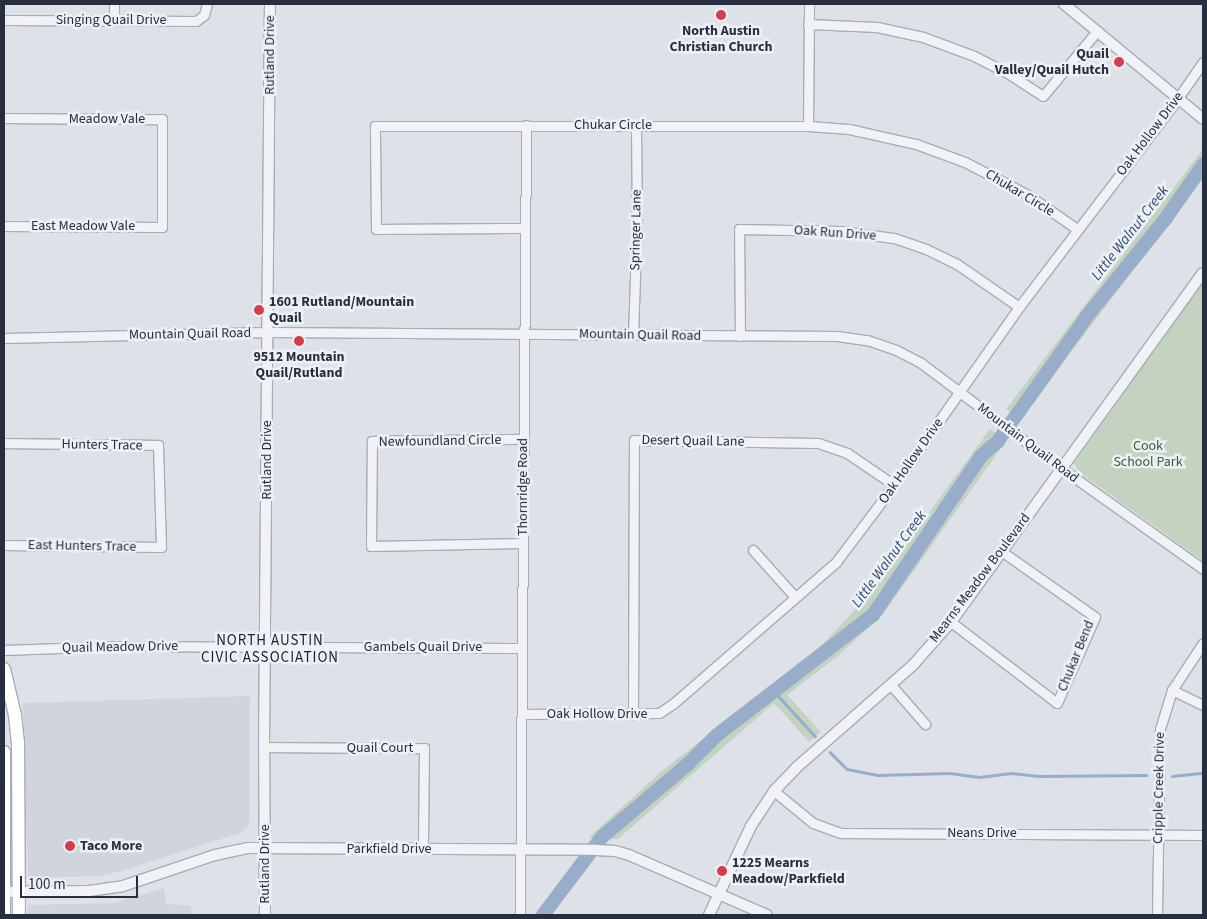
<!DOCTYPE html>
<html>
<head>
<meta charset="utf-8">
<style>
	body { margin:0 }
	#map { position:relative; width:1207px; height:919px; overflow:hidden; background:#dee2e8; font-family:"Source Sans 3",sans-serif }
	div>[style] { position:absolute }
	.built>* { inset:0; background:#d0d4dd }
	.green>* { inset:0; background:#c3d3bf }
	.stream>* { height:2.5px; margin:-1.25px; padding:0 1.25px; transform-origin:1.25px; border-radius:1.25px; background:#97adca }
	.river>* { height:14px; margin:-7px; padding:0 7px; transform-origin:7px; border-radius:7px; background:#97adca }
	.roads { filter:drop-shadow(1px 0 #a7acb6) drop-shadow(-1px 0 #a7acb6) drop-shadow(0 1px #a7acb6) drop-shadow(0 -1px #a7acb6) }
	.minor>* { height:9px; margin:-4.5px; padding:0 4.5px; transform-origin:4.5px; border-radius:4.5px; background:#f1f2f6 }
	.tertiary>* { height:10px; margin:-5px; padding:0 5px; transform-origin:5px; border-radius:5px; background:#f1f2f6 }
	.secondary>* { height:12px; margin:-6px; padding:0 6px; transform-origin:6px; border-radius:6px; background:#fff }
	.dots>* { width:14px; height:14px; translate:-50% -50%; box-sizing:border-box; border:2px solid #edf1f6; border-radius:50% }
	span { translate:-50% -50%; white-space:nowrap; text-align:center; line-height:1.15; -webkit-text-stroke:5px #edf1f6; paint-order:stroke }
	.street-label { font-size:14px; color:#262e40 }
	.poi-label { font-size:14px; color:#262e40; font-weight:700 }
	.right { translate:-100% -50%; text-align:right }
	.left { translate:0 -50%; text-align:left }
	.park-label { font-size:14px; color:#395c33 }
	.water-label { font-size:15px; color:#2f4b75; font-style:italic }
	.neighbourhood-label { font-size:15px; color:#192030; letter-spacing:1px }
	.frame { position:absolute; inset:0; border:5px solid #262e40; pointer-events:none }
	.scale { position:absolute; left:20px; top:876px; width:118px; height:22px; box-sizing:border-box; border:2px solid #262e40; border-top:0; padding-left:6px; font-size:15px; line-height:18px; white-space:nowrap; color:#262e40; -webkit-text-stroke:4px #edf1f6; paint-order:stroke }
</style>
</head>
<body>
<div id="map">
	<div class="built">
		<i style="clip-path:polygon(250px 696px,249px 826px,240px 833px,118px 872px,99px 876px,28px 878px,23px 703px)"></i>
		<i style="clip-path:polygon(164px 888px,166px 904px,191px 906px,191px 915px,27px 915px,28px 905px,114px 903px)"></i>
	</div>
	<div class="green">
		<i style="clip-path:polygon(1203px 149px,1203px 179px,1071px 352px,1021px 420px,1006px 409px)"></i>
		<i style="clip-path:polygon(1203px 282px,1203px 561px,1079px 472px,1074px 463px)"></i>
		<i style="clip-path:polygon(990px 429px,1006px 441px,883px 614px,839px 655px,787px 695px,821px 732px,809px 742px,774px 703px,618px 839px,588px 838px,662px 771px,824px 643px,872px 591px)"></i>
	</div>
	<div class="stream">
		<i style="left:774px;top:691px;width:61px;rotate:47.7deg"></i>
		<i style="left:830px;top:752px;width:24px;rotate:45deg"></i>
		<i style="left:847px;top:769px;width:32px;rotate:11deg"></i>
		<i style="left:878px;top:775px;width:72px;rotate:-1.6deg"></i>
		<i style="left:950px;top:773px;width:29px;rotate:8deg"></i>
		<i style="left:979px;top:777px;width:32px;rotate:-7deg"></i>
		<i style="left:1011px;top:773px;width:28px;rotate:6deg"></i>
		<i style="left:1039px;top:776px;width:107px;rotate:-0.5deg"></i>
		<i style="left:1172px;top:776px;width:31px;rotate:-6deg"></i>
	</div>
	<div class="river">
		<i style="left:543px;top:915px;width:98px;rotate:-52.9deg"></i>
		<i style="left:602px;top:837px;width:113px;rotate:-40.3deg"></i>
		<i style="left:688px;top:764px;width:41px;rotate:-45deg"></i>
		<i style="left:717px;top:735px;width:197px;rotate:-37.6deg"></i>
		<i style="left:873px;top:615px;width:192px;rotate:-55.8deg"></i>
		<i style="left:981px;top:456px;width:23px;rotate:-41deg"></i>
		<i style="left:998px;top:441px;width:153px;rotate:-54.5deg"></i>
		<i style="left:1087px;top:316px;width:126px;rotate:-51.1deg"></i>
		<i style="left:1166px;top:218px;width:65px;rotate:-55.1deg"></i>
	</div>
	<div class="roads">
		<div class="minor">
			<i style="left:4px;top:20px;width:192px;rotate:0.3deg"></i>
			<i style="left:196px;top:21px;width:10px;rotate:-37deg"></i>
			<i style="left:204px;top:15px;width:11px;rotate:-75deg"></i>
			<i style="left:114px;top:21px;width:17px;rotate:-90deg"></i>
			<i style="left:808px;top:24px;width:69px;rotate:2.5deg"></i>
			<i style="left:877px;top:27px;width:47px;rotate:12.3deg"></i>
			<i style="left:923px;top:37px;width:54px;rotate:20.4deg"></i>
			<i style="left:974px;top:56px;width:39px;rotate:27deg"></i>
			<i style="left:1009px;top:74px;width:40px;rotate:32.9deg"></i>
			<i style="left:1043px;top:96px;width:85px;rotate:-50.3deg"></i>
			<i style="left:4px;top:118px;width:158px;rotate:0.4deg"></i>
			<i style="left:162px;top:119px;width:108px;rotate:90deg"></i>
			<i style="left:162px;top:227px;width:158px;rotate:-179.6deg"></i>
			<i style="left:808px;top:126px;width:122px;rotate:-89.5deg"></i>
			<i style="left:524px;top:228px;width:148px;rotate:179.6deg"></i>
			<i style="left:376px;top:229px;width:103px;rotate:-90.6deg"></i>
			<i style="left:375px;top:126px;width:433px"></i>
			<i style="left:808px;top:126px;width:41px;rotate:4.2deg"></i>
			<i style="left:849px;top:129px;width:69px;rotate:12.6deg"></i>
			<i style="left:916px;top:144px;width:52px;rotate:20.2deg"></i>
			<i style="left:965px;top:162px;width:71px;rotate:27.6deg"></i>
			<i style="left:1028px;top:195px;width:60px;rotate:34.8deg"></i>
			<i style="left:633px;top:335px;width:112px;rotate:-88deg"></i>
			<i style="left:637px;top:223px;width:98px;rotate:-90.6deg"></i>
			<i style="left:740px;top:336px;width:107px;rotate:-90.5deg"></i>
			<i style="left:739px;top:229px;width:102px;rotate:1.1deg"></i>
			<i style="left:841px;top:231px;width:53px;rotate:7.5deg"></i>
			<i style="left:894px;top:238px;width:34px;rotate:19deg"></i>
			<i style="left:926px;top:249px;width:34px;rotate:26deg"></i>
			<i style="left:957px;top:264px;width:75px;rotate:34.7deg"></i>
			<i style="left:4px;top:338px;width:264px;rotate:-1.3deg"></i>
			<i style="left:268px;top:332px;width:569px;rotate:0.4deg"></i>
			<i style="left:837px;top:336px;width:30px;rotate:8deg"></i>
			<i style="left:867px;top:340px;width:31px;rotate:19deg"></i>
			<i style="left:896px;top:350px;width:28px;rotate:27deg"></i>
			<i style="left:921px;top:363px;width:175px;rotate:36.9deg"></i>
			<i style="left:1061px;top:468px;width:174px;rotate:35.4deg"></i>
			<i style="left:4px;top:443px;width:154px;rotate:0.7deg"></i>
			<i style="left:158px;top:445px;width:102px;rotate:88.3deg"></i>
			<i style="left:161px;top:547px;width:157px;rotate:-179.3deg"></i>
			<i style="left:522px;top:543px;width:151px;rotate:178.9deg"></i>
			<i style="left:371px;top:546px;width:105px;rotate:-89.5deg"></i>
			<i style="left:372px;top:441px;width:151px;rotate:-0.8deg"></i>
			<i style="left:753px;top:550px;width:63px;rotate:48.2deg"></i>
			<i style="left:951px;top:622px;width:133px;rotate:37.4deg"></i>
			<i style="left:1057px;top:703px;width:94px;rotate:-66.2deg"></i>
			<i style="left:1095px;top:617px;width:115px;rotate:-144.9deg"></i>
			<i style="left:4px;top:650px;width:113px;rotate:-2deg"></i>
			<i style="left:117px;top:646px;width:404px;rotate:0.3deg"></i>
			<i style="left:891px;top:685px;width:52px;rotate:48.9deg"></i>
			<i style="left:1172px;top:690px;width:34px;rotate:26deg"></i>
			<i style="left:522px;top:714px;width:137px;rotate:-0.4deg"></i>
			<i style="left:659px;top:713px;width:18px;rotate:-34deg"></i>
			<i style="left:674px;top:703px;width:215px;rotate:-41deg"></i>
			<i style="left:836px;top:562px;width:96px;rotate:-53deg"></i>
			<i style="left:894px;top:485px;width:218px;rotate:-54.9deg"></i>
			<i style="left:1019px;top:307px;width:263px;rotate:-52.7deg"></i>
			<i style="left:1178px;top:98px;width:44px;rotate:-55.2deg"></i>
			<i style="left:633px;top:715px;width:275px;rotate:-89.8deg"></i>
			<i style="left:634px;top:440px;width:184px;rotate:0.9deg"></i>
			<i style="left:818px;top:443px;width:31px;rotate:19deg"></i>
			<i style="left:847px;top:453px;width:57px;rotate:34.2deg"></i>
			<i style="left:264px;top:747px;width:160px;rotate:0.4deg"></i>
			<i style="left:424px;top:748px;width:101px;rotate:90.6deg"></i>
			<i style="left:774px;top:791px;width:50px;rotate:39.4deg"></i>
			<i style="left:813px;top:823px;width:30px;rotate:20deg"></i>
			<i style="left:841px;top:833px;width:362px;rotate:0.3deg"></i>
			<i style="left:520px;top:915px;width:790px;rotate:-89.56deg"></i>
			<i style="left:1157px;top:915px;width:186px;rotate:-89.1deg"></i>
			<i style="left:1160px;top:729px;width:41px;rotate:-72.9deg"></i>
			<i style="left:1172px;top:690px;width:56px;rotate:-56.6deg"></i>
		</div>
		<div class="tertiary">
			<i style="left:1064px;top:4px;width:180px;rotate:39.6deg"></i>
			<i style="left:4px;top:892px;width:85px;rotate:-0.7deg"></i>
			<i style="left:89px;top:891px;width:34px;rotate:-8deg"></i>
			<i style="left:123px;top:886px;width:97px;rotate:-18.6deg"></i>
			<i style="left:215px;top:855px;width:33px;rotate:-12deg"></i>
			<i style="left:247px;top:848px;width:349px;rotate:0.3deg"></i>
			<i style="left:596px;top:850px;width:19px;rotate:3deg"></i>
			<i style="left:615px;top:851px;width:15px;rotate:16deg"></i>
			<i style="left:629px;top:855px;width:150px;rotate:23.5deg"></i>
			<i style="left:265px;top:915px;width:168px;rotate:-90.3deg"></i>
			<i style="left:264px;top:747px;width:743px;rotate:-89.54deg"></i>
			<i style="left:709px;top:915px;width:98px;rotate:-64.7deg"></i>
			<i style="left:751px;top:826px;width:42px;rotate:-56.7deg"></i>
			<i style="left:774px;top:791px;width:33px;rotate:-46deg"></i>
			<i style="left:797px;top:767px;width:154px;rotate:-41.3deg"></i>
			<i style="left:913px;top:665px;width:57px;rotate:-48.5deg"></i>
			<i style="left:951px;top:622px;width:430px;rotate:-54.2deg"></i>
		</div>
		<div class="secondary">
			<i style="left:4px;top:669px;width:47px;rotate:76.6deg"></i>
			<i style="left:15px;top:715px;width:27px;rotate:84deg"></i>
			<i style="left:18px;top:742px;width:173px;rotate:89.7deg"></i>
			<i style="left:4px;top:752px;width:163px;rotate:90deg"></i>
		</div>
	</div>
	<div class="dots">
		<i style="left:721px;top:15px;background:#d33d4c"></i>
		<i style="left:1119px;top:62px;background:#d33d4c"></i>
		<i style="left:259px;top:310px;background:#d33d4c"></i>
		<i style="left:299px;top:341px;background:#d33d4c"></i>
		<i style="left:70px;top:846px;background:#d33d4c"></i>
		<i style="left:722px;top:871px;background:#d33d4c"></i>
	</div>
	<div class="street-label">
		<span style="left:111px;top:20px">Singing Quail Drive</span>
		<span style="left:270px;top:55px;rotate:-90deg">Rutland Drive</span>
		<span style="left:107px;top:119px">Meadow Vale</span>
		<span style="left:613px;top:125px">Chukar Circle</span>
		<span style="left:1150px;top:134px;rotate:-53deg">Oak Hollow Drive</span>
		<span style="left:1020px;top:193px;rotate:31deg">Chukar Circle</span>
		<span style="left:83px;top:226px">East Meadow Vale</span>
		<span style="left:636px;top:230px;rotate:-89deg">Springer Lane</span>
		<span style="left:835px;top:233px;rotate:4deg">Oak Run Drive</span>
		<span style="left:190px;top:334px;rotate:-1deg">Mountain Quail Road</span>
		<span style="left:640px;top:335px;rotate:1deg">Mountain Quail Road</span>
		<span style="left:440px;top:441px;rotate:-1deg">Newfoundland Circle</span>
		<span style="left:693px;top:441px;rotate:1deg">Desert Quail Lane</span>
		<span style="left:1028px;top:443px;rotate:37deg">Mountain Quail Road</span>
		<span style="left:102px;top:445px;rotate:1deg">Hunters Trace</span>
		<span style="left:267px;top:460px;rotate:-90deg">Rutland Drive</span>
		<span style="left:911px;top:461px;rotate:-55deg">Oak Hollow Drive</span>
		<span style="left:523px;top:487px;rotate:-90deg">Thornridge Road</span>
		<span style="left:82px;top:546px;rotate:1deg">East Hunters Trace</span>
		<span style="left:980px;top:578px;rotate:-53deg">Mearns Meadow Boulevard</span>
		<span style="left:120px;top:647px;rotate:-1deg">Quail Meadow Drive</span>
		<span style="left:423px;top:647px">Gambels Quail Drive</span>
		<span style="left:1076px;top:656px;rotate:-68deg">Chukar Bend</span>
		<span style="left:597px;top:714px">Oak Hollow Drive</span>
		<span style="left:380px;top:748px">Quail Court</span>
		<span style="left:1159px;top:788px;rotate:-89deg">Cripple Creek Drive</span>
		<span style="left:982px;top:833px">Neans Drive</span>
		<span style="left:389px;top:849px">Parkfield Drive</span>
		<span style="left:265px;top:864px;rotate:-90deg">Rutland Drive</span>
	</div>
	<div class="poi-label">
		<span style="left:721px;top:39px">North Austin<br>Christian Church</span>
		<span class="right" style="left:1109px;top:62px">Quail<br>Valley/Quail Hutch</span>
		<span class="left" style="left:269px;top:310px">1601 Rutland/Mountain<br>Quail</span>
		<span style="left:299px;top:365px">9512 Mountain<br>Quail/Rutland</span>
		<span class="left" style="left:80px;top:846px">Taco More</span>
		<span class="left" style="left:732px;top:871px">1225 Mearns<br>Meadow/Parkfield</span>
	</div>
	<div class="park-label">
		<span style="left:1148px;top:454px">Cook<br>School Park</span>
	</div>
	<div class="water-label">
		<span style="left:1130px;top:233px;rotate:-52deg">Little Walnut Creek</span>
		<span style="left:889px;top:559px;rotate:-54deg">Little Walnut Creek</span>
	</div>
	<div class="neighbourhood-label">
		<span style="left:270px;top:649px">NORTH AUSTIN<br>CIVIC ASSOCIATION</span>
	</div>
	<div class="frame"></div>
	<div class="scale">100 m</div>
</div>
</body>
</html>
